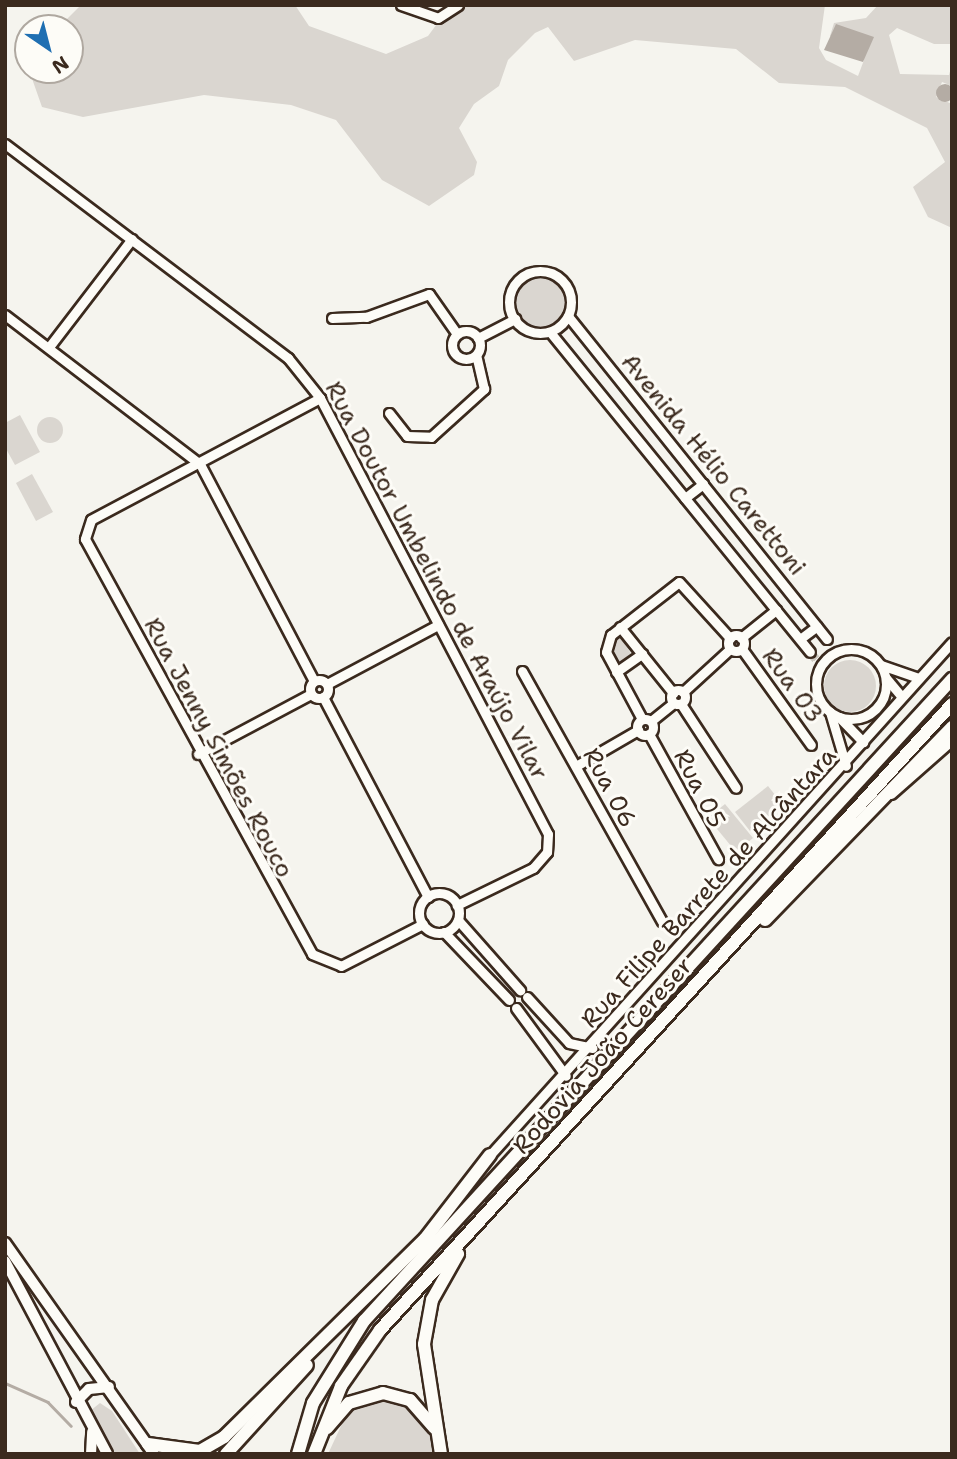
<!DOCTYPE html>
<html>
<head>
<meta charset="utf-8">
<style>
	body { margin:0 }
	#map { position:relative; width:957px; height:1459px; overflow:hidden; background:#f5f4ee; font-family:"Shantell Sans",sans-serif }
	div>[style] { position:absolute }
	.green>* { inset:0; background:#dad6d0 }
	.round { border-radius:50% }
	.water>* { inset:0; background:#b4aca4 }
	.stream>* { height:2.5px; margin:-1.25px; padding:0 1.25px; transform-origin:1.25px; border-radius:1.25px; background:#b4aca4 }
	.minor-tunnel>* { height:9px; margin-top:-4.5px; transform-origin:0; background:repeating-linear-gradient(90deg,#d0ccc4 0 9px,transparent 0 13.5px) }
	.roads { filter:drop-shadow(2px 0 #3b2a1e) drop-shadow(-2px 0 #3b2a1e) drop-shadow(0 2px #3b2a1e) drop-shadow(0 -2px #3b2a1e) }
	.minor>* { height:9px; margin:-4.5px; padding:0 4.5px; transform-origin:4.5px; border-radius:4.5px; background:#fdfcf7 }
	.minor>.ring { margin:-4.5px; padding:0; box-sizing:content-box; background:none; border:9px solid #fdfcf7; border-radius:50% }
	.major>* { height:10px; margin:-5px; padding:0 5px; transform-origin:5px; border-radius:5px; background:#fdfcf7 }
	.highway>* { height:12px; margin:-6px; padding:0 6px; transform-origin:6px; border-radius:6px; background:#fdfcf7 }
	span { translate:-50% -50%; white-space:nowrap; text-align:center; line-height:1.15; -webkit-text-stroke:6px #fdfcf7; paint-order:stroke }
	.street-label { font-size:24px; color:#3b2a1e }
	.frame { position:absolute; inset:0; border:7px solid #3b2a1e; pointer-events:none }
	.north { position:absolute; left:14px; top:14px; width:70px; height:70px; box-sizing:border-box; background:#fdfcf7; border:2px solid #afa8a0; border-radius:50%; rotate:145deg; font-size:19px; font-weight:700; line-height:28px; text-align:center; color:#3b2a1e }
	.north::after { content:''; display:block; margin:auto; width:24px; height:32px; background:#1f6fb2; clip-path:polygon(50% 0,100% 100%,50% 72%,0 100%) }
</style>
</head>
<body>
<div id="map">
	<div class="green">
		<i style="clip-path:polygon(81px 5px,295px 5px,309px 26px,386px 54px,428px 36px,451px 5px,825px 5px,819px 48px,826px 60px,858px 76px,864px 60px,830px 36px,834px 23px,866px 18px,878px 5px,952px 5px,952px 44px,934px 44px,897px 28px,889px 35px,900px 74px,949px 75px,952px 64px,952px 86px,942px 82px,936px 97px,952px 104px,952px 228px,928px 217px,913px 187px,945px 162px,927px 128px,845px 87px,779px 83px,736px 49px,635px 40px,574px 61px,548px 27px,535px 33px,508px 60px,499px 86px,474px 104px,459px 128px,477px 162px,474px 175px,429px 206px,382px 180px,336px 120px,291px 105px,204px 95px,83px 117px,42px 107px,29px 70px,70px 70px,70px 28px,44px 28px,61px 25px)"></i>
		<i class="round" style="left:515px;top:278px;width:50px;height:50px"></i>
		<i style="clip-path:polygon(20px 415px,40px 452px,15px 465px,5px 447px,5px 423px)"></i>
		<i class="round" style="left:37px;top:417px;width:26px;height:26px"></i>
		<i style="clip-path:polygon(32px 474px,53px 512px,36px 521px,16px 483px)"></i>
		<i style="clip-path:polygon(619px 635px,632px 655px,615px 665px,609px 653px)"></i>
		<i class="round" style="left:824px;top:660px;width:52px;height:52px"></i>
		<i style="clip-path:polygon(768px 786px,783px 805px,750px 831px,735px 812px)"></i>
		<i style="clip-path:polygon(725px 804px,753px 838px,736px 852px,708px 818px)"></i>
		<i style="clip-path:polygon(377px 1398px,408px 1407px,429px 1428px,433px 1454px,328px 1454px,348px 1411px)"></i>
		<i style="clip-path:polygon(100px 1403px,112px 1411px,140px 1454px,113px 1454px,91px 1419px,90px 1411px)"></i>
	</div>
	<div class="water">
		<i style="clip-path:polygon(836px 24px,874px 37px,863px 62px,824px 50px)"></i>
		<i class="round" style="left:936px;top:84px;width:18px;height:18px"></i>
	</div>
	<div class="stream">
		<i style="left:5px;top:1383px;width:47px;rotate:23.8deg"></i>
		<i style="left:48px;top:1402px;width:33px;rotate:46deg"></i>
	</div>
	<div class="minor-tunnel">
		<i style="left:810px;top:652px;width:12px;rotate:48deg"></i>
	</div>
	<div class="roads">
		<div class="minor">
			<i style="left:401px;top:5px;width:39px;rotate:19deg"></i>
			<i style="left:438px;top:18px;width:24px;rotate:-33deg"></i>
			<i style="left:5px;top:144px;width:355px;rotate:37.1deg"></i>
			<i style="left:288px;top:358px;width:51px;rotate:51.3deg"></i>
			<i style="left:320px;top:398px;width:492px;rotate:62.4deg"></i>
			<i style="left:548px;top:834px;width:18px;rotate:93deg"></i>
			<i style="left:547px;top:852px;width:21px;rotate:131deg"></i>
			<i style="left:533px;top:868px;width:85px;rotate:154deg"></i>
			<i class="ring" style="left:509px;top:271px;width:53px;height:53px"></i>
			<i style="left:5px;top:315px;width:245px;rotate:37.4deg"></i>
			<i style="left:200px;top:464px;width:245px;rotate:62.3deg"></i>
			<i style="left:568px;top:316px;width:414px;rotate:51.3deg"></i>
			<i style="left:332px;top:318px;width:34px;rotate:-2deg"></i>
			<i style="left:366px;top:317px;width:67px;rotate:-20.1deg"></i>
			<i style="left:429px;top:294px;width:49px;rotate:55deg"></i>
			<i class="ring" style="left:452px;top:331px;width:19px;height:19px"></i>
			<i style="left:550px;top:332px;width:412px;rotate:50.9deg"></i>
			<i style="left:478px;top:338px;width:42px;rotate:-27.2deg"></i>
			<i style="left:49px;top:347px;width:136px;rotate:-52.5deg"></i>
			<i style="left:320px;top:398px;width:259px;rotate:152deg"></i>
			<i style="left:91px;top:520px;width:20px;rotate:108deg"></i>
			<i style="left:85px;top:539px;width:473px;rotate:61.3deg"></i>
			<i style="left:312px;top:954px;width:31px;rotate:22deg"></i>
			<i style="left:341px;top:966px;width:92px;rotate:-27.1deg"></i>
			<i style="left:389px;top:413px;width:29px;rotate:52deg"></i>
			<i style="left:407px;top:436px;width:24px;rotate:2deg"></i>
			<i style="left:431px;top:437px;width:72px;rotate:-42.2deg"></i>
			<i style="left:484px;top:389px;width:35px;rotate:-103deg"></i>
			<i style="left:685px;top:498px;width:23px;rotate:-38deg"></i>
			<i style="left:620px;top:627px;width:85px;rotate:51.2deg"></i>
			<i class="ring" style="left:728px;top:635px;width:7px;height:7px"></i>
			<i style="left:741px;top:638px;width:45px;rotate:-38.7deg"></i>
			<i style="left:800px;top:639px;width:21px;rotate:-37deg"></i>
			<i class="ring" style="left:816px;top:649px;width:61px;height:61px"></i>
			<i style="left:742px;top:649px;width:118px;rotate:54.3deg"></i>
			<i style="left:881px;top:665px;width:39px;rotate:19deg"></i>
			<i style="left:522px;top:671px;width:287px;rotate:60.8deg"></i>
			<i style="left:616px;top:672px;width:32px;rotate:-35deg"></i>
			<i style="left:886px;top:678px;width:23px;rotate:50deg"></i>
			<i class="ring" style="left:310px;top:680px;width:9px;height:9px"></i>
			<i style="left:327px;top:684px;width:126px;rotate:-28deg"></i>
			<i class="ring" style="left:671px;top:690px;width:5px;height:5px"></i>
			<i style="left:683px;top:692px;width:64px;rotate:-42.5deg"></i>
			<i style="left:323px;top:697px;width:226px;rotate:62.3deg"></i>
			<i style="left:681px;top:704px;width:100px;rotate:56.8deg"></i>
			<i style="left:830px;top:712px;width:56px;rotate:73.5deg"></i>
			<i style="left:839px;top:717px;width:35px;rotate:46deg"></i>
			<i style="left:642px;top:719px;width:76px;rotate:-118.2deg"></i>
			<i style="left:606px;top:652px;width:18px;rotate:-74deg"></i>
			<i style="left:611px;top:635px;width:86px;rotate:-37.9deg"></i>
			<i style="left:679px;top:582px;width:76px;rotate:47.7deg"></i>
			<i class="ring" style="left:637px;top:719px;width:7px;height:7px"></i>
			<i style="left:651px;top:721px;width:28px;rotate:-39deg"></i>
			<i style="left:649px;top:734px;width:143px;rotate:61.1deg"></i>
			<i style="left:198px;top:754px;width:128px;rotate:-28deg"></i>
			<i style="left:576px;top:766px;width:72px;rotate:-30.1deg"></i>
			<i style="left:891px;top:794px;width:81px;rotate:-41.5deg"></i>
			<i class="ring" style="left:419px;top:893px;width:31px;height:31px"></i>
			<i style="left:458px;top:920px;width:94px;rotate:48.5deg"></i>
			<i style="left:444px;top:932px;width:94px;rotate:46.3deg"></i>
			<i style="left:527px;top:997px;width:62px;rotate:47.6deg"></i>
			<i style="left:569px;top:1043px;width:24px;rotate:12deg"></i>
			<i style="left:516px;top:1008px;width:84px;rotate:53.7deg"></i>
			<i style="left:490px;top:1155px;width:690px;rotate:-47.99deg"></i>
		</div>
		<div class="major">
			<i style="left:5px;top:1243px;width:258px;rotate:54.8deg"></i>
			<i style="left:5px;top:1261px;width:218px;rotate:62.1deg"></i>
			<i style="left:76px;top:1402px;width:18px;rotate:-45deg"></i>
			<i style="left:89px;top:1389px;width:20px;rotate:-6deg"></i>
			<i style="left:91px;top:1454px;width:22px;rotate:-87deg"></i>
		</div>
		<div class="highway">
			<i style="left:765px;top:920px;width:269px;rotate:-45.9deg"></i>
			<i style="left:327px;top:1428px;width:33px;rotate:-49deg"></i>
			<i style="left:349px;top:1403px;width:35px;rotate:-16deg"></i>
			<i style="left:383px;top:1393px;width:28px;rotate:15deg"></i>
			<i style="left:410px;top:1400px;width:37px;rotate:49deg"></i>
			<i style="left:148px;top:1444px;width:52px;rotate:7.7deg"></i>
			<i style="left:200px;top:1451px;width:28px;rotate:-30deg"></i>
			<i style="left:224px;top:1437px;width:282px;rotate:-44.6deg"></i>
			<i style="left:425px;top:1239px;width:106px;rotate:-52.3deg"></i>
			<i style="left:226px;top:1454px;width:120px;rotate:-47.7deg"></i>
			<i style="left:298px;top:1454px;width:53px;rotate:-73.6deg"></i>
			<i style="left:313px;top:1403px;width:97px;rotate:-58.1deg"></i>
			<i style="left:364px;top:1321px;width:871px;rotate:-47.51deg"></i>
			<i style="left:314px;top:1454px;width:73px;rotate:-68.3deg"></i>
			<i style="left:341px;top:1386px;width:68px;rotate:-55.1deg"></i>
			<i style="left:380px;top:1330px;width:848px;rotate:-47.58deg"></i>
			<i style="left:441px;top:1454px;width:111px;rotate:-98.8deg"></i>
			<i style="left:424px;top:1344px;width:45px;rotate:-79.7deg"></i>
			<i style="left:432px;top:1300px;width:53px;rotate:-60.5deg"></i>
		</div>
	</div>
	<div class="street-label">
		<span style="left:713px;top:465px;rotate:51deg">Avenida Hélio Carettoni</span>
		<span style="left:436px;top:581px;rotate:62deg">Rua Doutor Umbelindo de Araújo Vilar</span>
		<span style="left:792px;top:686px;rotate:54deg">Rua 03</span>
		<span style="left:218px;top:748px;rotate:62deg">Rua Jenny Simões Rouco</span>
		<span style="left:609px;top:788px;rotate:62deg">Rua 06</span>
		<span style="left:699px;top:789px;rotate:63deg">Rua 05</span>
		<span style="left:709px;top:888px;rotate:-48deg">Rua Filipe Barrete de Alcântara</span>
		<span style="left:603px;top:1056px;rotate:-48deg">Rodovia João Cereser</span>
	</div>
	<div class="frame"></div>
	<div class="north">N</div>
</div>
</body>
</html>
